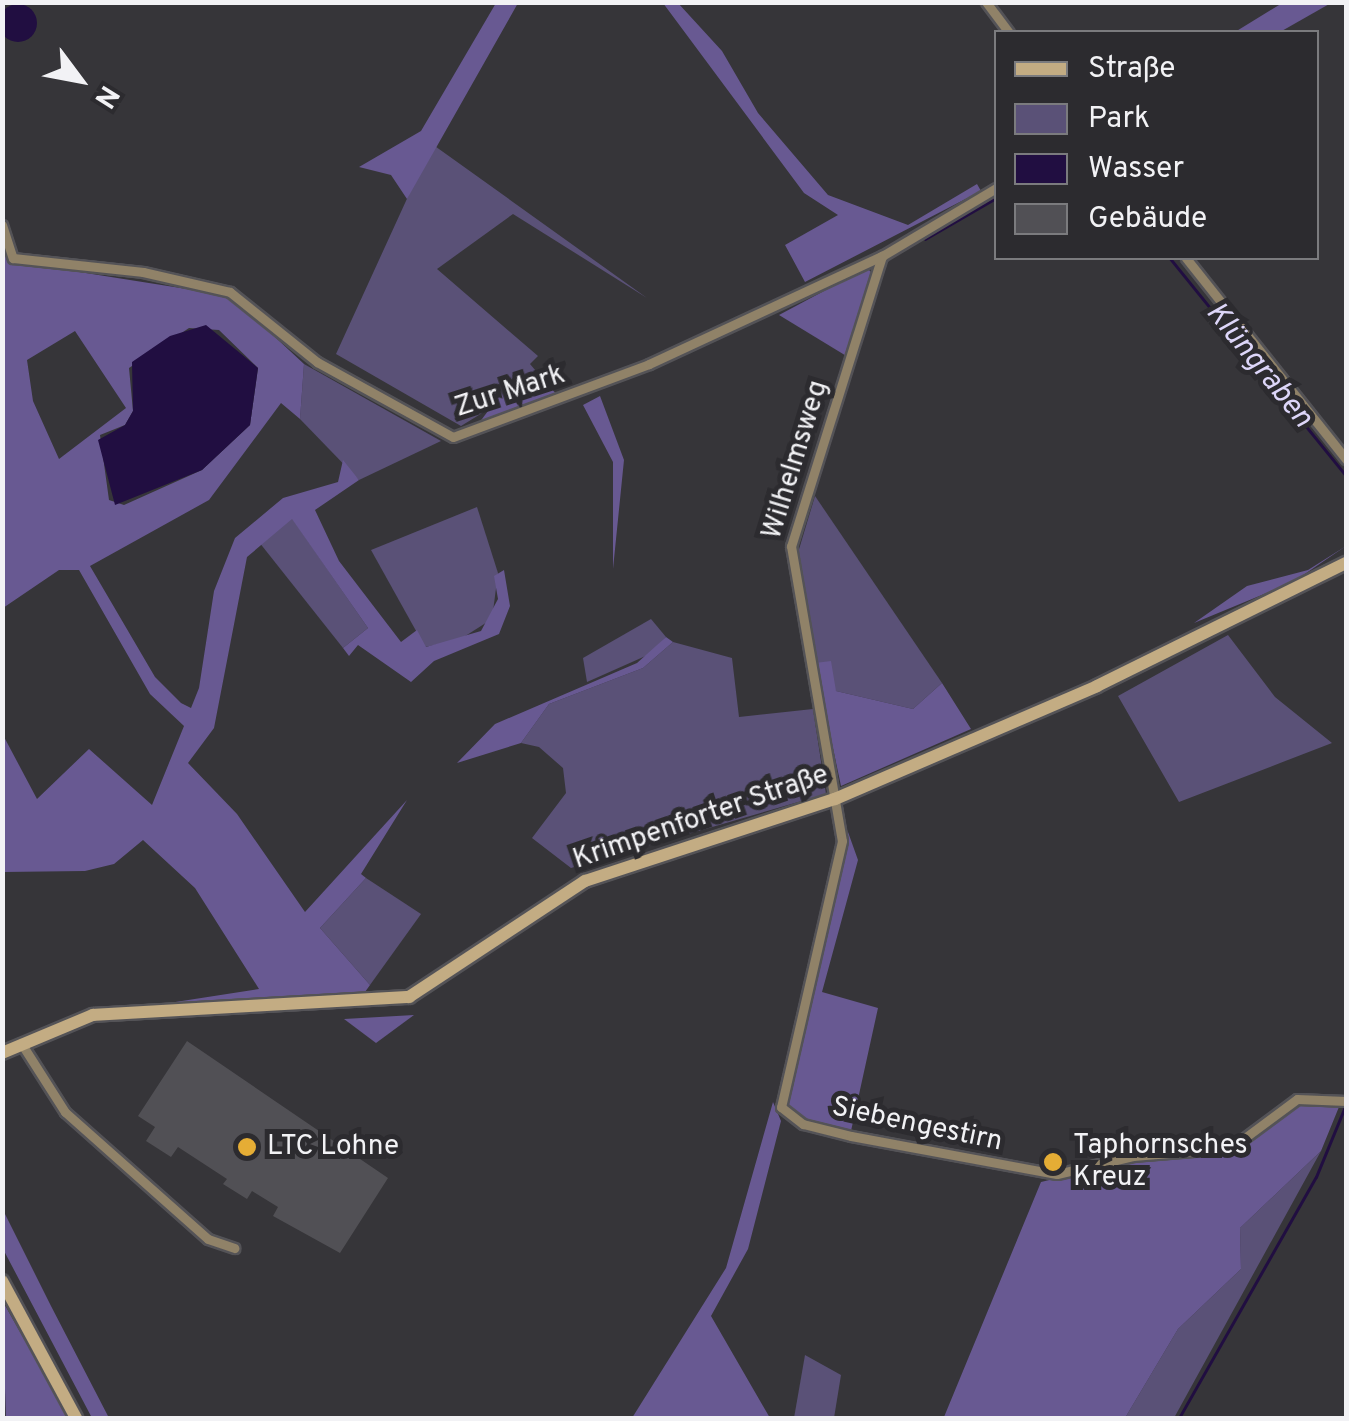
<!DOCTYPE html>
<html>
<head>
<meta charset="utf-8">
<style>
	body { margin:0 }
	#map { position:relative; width:1349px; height:1421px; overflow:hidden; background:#363539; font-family:Overpass,sans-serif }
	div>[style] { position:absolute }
	.green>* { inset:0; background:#5a5177 }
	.forest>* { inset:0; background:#685992 }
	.water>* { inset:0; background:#210e41 }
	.round { border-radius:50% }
	.stream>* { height:2.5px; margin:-1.25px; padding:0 1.25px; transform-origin:1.25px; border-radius:1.25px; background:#210e41 }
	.building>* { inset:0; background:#515055 }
	.roads { filter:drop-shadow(2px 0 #545357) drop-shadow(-2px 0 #545357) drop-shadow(0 2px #545357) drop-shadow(0 -2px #545357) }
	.street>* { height:9px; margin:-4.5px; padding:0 4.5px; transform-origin:4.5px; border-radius:4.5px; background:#908268 }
	.secondary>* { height:12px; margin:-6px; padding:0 6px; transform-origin:6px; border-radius:6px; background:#c3ac83 }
	.dots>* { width:28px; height:28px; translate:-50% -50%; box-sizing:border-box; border:5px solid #2c2b2f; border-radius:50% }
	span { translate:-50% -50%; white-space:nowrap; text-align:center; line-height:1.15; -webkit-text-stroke:10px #2c2b2f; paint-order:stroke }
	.street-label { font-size:28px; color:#f2f2f5 }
	.poi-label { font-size:28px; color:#f2f2f5 }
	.left { translate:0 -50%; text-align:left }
	.water-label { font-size:30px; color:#ddd6f9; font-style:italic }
	.frame { position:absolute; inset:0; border:5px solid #f2f2f5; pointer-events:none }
	.legend { position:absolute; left:994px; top:30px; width:325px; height:230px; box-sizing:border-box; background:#2c2b2f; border:2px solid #7b7b7e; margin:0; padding:12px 18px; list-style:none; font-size:30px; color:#f2f2f5 }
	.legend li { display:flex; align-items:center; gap:20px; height:50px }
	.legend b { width:50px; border:2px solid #7b7b7e }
	.north { position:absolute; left:30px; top:30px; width:100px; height:100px; -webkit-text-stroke:8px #2c2b2f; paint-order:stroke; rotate:122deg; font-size:28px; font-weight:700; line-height:40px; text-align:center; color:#f2f2f5 }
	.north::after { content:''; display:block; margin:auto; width:35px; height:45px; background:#f2f2f5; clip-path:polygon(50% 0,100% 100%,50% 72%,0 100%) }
</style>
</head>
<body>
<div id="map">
	<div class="green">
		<i style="clip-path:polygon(432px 144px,647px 298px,513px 214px,437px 269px,538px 356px,530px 364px,541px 377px,461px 426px,336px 354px)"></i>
		<i style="clip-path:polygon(304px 364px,441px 441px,359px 480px,300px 419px)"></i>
		<i style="clip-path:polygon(815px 496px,942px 683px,913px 709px,836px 691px,815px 663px,797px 556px)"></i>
		<i style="clip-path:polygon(477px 507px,498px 573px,492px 619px,459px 640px,425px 647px,371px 550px)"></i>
		<i style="clip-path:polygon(292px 518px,368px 628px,343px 648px,259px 542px)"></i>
		<i style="clip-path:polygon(651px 619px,666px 637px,650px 654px,587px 682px,583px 658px)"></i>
		<i style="clip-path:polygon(1228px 635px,1275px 697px,1332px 743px,1179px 802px,1118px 696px)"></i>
		<i style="clip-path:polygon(673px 642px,732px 658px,739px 717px,813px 709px,826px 794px,571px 868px,532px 838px,566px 793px,563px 768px,539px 747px,521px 743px,549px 704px,643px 668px)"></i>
		<i style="clip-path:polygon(366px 878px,421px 914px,370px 985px,320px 928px)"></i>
		<i style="clip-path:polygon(1321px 1151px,1174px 1418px,1125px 1418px,1178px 1329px,1241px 1269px,1240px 1228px)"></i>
		<i style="clip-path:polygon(805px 1355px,841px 1375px,834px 1418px,794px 1418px)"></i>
	</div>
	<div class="forest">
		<i style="clip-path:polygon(1284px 2px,1331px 3px,1280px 32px,1235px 32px)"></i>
		<i style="clip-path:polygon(496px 3px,518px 3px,407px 199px,391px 175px,359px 167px,421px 131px)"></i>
		<i style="clip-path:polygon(663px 3px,678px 3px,722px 51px,758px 113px,828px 195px,908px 225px,977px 184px,981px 191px,805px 282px,785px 245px,838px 215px,804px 193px)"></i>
		<i style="clip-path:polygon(evenodd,2px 243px,10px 261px,231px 296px,304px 364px,300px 419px,281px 403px,209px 500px,90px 566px,155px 677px,181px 703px,191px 708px,199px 688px,214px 591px,235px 538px,283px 498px,338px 482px,343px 460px,359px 480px,315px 510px,339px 561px,401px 642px,417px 630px,426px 647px,481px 631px,498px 599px,494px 576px,504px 570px,510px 606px,499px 634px,434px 661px,411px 682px,358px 645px,349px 656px,343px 648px,368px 628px,292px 519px,247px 557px,214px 728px,188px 763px,237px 814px,305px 912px,407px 800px,361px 874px,366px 878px,320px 928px,370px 985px,360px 999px,156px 1005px,259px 989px,195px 888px,143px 840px,114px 864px,85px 871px,3px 872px,3px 735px,37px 799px,89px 749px,152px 805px,184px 726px,150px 694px,79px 570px,59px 570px,3px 608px,2px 243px,189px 328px,219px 330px,258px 368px,250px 425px,202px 470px,124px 505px,109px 500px,100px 435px,125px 425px,133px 411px,129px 368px,189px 328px,2px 243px,75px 331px,126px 408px,59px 459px,33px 401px,27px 360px,75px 331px)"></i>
		<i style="clip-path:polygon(867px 268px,874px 275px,848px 357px,779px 315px)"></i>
		<i style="clip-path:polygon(541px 377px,558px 396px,476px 427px,500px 395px)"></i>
		<i style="clip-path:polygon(600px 396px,624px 460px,613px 569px,613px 462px,583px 405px)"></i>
		<i style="clip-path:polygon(1346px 546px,1293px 582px,1194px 623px,1247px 586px,1308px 570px)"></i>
		<i style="clip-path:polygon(666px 637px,673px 642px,643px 668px,549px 704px,521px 743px,457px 763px,495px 724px,637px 663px)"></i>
		<i style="clip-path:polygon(831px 661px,836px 691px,913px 709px,942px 683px,971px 729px,841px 786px,815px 663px)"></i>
		<i style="clip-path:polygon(848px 832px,858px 860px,822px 992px,878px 1008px,851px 1131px,804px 1121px,784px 1106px)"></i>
		<i style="clip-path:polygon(414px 1015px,376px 1043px,344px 1019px)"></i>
		<i style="clip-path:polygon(1298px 1101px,1341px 1102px,1321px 1151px,1240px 1228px,1241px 1269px,1178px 1329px,1125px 1418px,944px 1417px,1041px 1182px,1133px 1160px,1231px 1151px)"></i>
		<i style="clip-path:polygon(773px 1102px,781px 1121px,748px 1249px,711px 1316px,770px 1418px,632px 1418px,726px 1268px)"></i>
		<i style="clip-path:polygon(3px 1210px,51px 1306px,109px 1418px,92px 1418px,3px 1249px)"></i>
		<i style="clip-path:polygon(2px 1300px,61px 1404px,68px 1418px,6px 1418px)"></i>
	</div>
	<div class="water">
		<i class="round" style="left:-1px;top:4px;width:38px;height:38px"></i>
		<i style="clip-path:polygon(206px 325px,258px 368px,250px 425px,202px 470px,115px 505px,98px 440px,125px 425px,133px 411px,132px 362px,170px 336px)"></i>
	</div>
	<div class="stream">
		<i style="left:925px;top:239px;width:82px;rotate:-30deg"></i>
		<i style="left:1170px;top:258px;width:279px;rotate:51deg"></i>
		<i style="left:1310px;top:588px;width:13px;rotate:-27deg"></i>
		<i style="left:1179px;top:1418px;width:277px;rotate:-60.4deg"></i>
		<i style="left:1316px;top:1177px;width:74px;rotate:-67.6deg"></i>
	</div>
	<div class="building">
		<i style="clip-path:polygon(187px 1041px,388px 1178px,340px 1253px,273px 1216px,278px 1207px,252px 1191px,247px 1199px,223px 1184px,227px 1179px,178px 1147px,171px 1157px,146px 1141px,155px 1127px,138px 1116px)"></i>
	</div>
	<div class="roads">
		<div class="street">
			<i style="left:986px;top:2px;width:38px;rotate:53deg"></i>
			<i style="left:2px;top:225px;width:35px;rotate:72deg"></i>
			<i style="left:13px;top:258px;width:131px;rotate:6.1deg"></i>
			<i style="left:143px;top:272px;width:89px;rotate:12.9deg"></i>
			<i style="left:230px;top:292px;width:112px;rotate:38.8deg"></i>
			<i style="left:317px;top:362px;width:155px;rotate:28.9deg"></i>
			<i style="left:453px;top:437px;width:209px;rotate:-20.4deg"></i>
			<i style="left:649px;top:364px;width:257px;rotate:-24.9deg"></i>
			<i style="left:882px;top:256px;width:133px;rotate:-30.8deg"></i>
			<i style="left:882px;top:256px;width:304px;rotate:107.4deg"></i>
			<i style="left:791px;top:546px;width:299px;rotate:80.2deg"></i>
			<i style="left:842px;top:841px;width:273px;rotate:102.9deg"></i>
			<i style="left:781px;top:1107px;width:28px;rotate:38deg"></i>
			<i style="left:803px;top:1124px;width:49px;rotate:14deg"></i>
			<i style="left:851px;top:1136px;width:209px;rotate:10.5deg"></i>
			<i style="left:1057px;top:1174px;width:78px;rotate:-13.3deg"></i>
			<i style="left:1133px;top:1156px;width:98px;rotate:-4.7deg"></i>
			<i style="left:1231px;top:1148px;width:82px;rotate:-36.6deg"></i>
			<i style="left:1297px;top:1099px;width:49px;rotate:2.3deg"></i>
			<i style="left:1186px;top:258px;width:257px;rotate:51.5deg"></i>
			<i style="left:21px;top:1043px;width:82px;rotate:57.5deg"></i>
			<i style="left:65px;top:1112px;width:191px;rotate:41.6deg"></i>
			<i style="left:208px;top:1239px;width:28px;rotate:19deg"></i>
		</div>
		<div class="secondary">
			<i style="left:2px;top:1053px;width:99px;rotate:-22.7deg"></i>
			<i style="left:93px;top:1015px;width:317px;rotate:-3.3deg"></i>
			<i style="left:409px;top:997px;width:211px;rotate:-33.4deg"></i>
			<i style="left:585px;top:881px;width:263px;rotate:-18.2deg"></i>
			<i style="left:835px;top:799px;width:285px;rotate:-23.3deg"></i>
			<i style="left:1097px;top:686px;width:278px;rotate:-26.3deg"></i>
			<i style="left:2px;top:1281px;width:156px;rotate:61.6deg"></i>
		</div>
	</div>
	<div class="dots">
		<i style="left:247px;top:1147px;background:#e5ad35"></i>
		<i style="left:1053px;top:1162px;background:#e5ad35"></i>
	</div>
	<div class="street-label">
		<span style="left:510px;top:392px;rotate:-18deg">Zur Mark</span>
		<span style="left:796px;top:460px;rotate:-73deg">Wilhelmsweg</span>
		<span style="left:701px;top:818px;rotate:-19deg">Krimpenforter Straße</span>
		<span style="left:917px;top:1125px;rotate:12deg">Siebengestirn</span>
	</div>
	<div class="poi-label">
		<span class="left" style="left:1073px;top:1162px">Taphornsches<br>Kreuz</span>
		<span class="left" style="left:267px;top:1147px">LTC Lohne</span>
	</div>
	<div class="water-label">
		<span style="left:1258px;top:366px;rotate:51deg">Klüngraben</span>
	</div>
	<div class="frame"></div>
	<ul class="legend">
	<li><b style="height:12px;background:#c3ac83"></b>Straße</li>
	<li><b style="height:28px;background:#5a5177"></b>Park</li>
	<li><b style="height:28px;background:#210e41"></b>Wasser</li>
	<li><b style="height:28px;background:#515055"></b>Gebäude</li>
	</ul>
	<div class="north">N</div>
</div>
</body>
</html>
